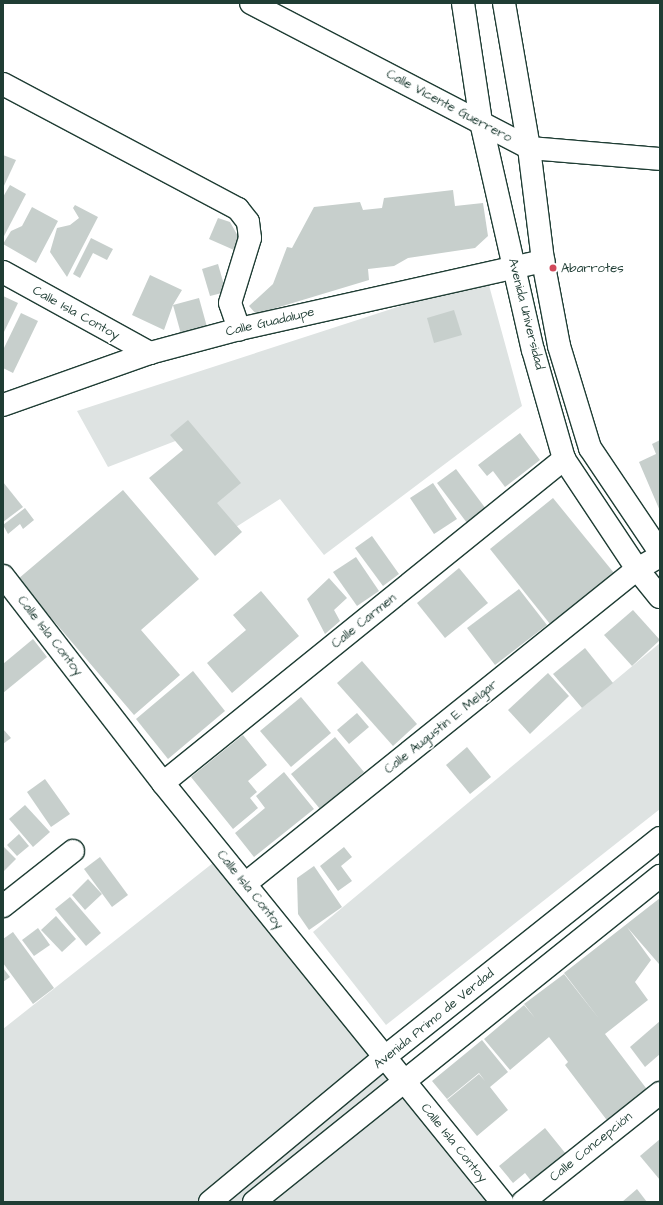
<!DOCTYPE html>
<html>
<head>
<meta charset="utf-8">
<style>
	body { margin:0 }
	#map { position:relative; width:663px; height:1205px; overflow:hidden; background:#fff; font-family:"Architects Daughter",sans-serif }
	div>[style] { position:absolute }
	.green>* { inset:0; background:#dee3e2 }
	.building>* { inset:0; background:#c7cfcc }
	.roads { filter:drop-shadow(1px 0 #1f3d34) drop-shadow(-1px 0 #1f3d34) drop-shadow(0 1px #1f3d34) drop-shadow(0 -1px #1f3d34) }
	.street>* { height:22px; margin:-11px; padding:0 11px; transform-origin:11px; border-radius:11px; background:#fff }
	.secondary>* { height:22px; margin:-11px; padding:0 11px; transform-origin:11px; border-radius:11px; background:#fff }
	.dots>* { width:11px; height:11px; translate:-50% -50%; box-sizing:border-box; border:2px solid #fff; border-radius:50% }
	span { translate:-50% -50%; white-space:nowrap; text-align:center; line-height:1.15; -webkit-text-stroke:3.5px #fff; paint-order:stroke }
	.street-label { font-size:13px; color:#1f3d34 }
	.poi-label { font-size:13px; color:#1f3d34 }
	.left { translate:0 -50%; text-align:left }
	.frame { position:absolute; inset:0; border:4px solid #1f3d34; pointer-events:none }
</style>
</head>
<body>
<div id="map">
	<div class="green">
		<i style="clip-path:polygon(487px 278px,522px 406px,324px 555px,280px 499px,225px 534px,191px 435px,108px 467px,77px 411px)"></i>
		<i style="clip-path:polygon(660px 643px,660px 809px,386px 1025px,313px 932px)"></i>
		<i style="clip-path:polygon(218px 859px,401px 1096px,486px 1202px,3px 1202px,3px 1029px)"></i>
	</div>
	<div class="building">
		<i style="clip-path:polygon(3px 155px,16px 160px,3px 188px)"></i>
		<i style="clip-path:polygon(10px 185px,26px 194px,3px 238px,3px 197px)"></i>
		<i style="clip-path:polygon(453px 190px,455px 206px,483px 203px,488px 236px,475px 248px,408px 258px,394px 266px,368px 269px,369px 280px,256px 314px,249px 306px,273px 284px,287px 247px,292px 248px,314px 207px,360px 202px,363px 210px,382px 208px,384px 198px)"></i>
		<i style="clip-path:polygon(75px 205px,98px 217px,67px 277px,50px 252px,57px 228px,70px 225px,79px 218px,73px 208px)"></i>
		<i style="clip-path:polygon(32px 207px,58px 221px,36px 263px,3px 244px,11px 231px,22px 226px)"></i>
		<i style="clip-path:polygon(218px 218px,230px 222px,239px 238px,234px 250px,209px 239px)"></i>
		<i style="clip-path:polygon(91px 238px,113px 249px,107px 260px,93px 253px,80px 278px,73px 274px)"></i>
		<i style="clip-path:polygon(218px 264px,226px 292px,210px 296px,202px 269px)"></i>
		<i style="clip-path:polygon(150px 275px,182px 290px,173px 305px,164px 330px,132px 315px)"></i>
		<i style="clip-path:polygon(3px 296px,18px 303px,3px 334px)"></i>
		<i style="clip-path:polygon(199px 298px,207px 327px,181px 334px,173px 305px)"></i>
		<i style="clip-path:polygon(454px 310px,462px 335px,434px 343px,427px 318px)"></i>
		<i style="clip-path:polygon(21px 313px,38px 321px,13px 373px,3px 368px,3px 350px)"></i>
		<i style="clip-path:polygon(188px 420px,241px 483px,217px 503px,242px 532px,215px 556px,149px 478px,183px 450px,170px 435px)"></i>
		<i style="clip-path:polygon(520px 433px,540px 460px,505px 487px,493px 471px,487px 476px,478px 465px)"></i>
		<i style="clip-path:polygon(660px 440px,660px 511px,639px 462px,656px 454px,652px 444px)"></i>
		<i style="clip-path:polygon(456px 469px,486px 509px,467px 523px,437px 483px)"></i>
		<i style="clip-path:polygon(3px 482px,23px 507px,3px 522px)"></i>
		<i style="clip-path:polygon(433px 483px,457px 519px,434px 534px,410px 498px)"></i>
		<i style="clip-path:polygon(123px 490px,199px 579px,141px 630px,180px 675px,134px 715px,18px 579px)"></i>
		<i style="clip-path:polygon(553px 498px,614px 573px,550px 624px,490px 549px)"></i>
		<i style="clip-path:polygon(25px 508px,34px 520px,23px 529px,20px 524px,8px 534px,3px 525px)"></i>
		<i style="clip-path:polygon(372px 536px,399px 574px,383px 586px,355px 548px)"></i>
		<i style="clip-path:polygon(356px 557px,379px 591px,357px 606px,333px 572px)"></i>
		<i style="clip-path:polygon(459px 568px,488px 603px,445px 638px,417px 603px)"></i>
		<i style="clip-path:polygon(329px 578px,347px 598px,334px 610px,340px 621px,325px 634px,307px 599px)"></i>
		<i style="clip-path:polygon(519px 589px,547px 625px,495px 665px,467px 628px)"></i>
		<i style="clip-path:polygon(261px 591px,299px 636px,232px 693px,207px 663px,246px 630px,233px 615px)"></i>
		<i style="clip-path:polygon(633px 610px,660px 640px,632px 666px,604px 635px)"></i>
		<i style="clip-path:polygon(33px 639px,47px 657px,3px 693px,3px 664px)"></i>
		<i style="clip-path:polygon(585px 648px,613px 683px,582px 708px,553px 674px)"></i>
		<i style="clip-path:polygon(362px 661px,417px 724px,393px 746px,337px 683px)"></i>
		<i style="clip-path:polygon(193px 671px,225px 711px,168px 759px,136px 719px)"></i>
		<i style="clip-path:polygon(548px 673px,569px 696px,530px 734px,508px 710px)"></i>
		<i style="clip-path:polygon(301px 697px,331px 733px,291px 767px,260px 731px)"></i>
		<i style="clip-path:polygon(357px 713px,369px 727px,349px 744px,337px 730px)"></i>
		<i style="clip-path:polygon(3px 729px,11px 738px,3px 744px)"></i>
		<i style="clip-path:polygon(243px 735px,267px 765px,248px 781px,257px 792px,250px 798px,258px 808px,233px 829px,191px 777px)"></i>
		<i style="clip-path:polygon(335px 737px,364px 772px,320px 809px,291px 774px)"></i>
		<i style="clip-path:polygon(467px 747px,491px 777px,470px 794px,446px 765px)"></i>
		<i style="clip-path:polygon(284px 772px,314px 809px,254px 857px,235px 833px,265px 808px,256px 796px)"></i>
		<i style="clip-path:polygon(45px 779px,70px 814px,51px 827px,27px 792px)"></i>
		<i style="clip-path:polygon(25px 805px,50px 832px,33px 847px,9px 819px)"></i>
		<i style="clip-path:polygon(19px 834px,29px 846px,17px 856px,7px 845px)"></i>
		<i style="clip-path:polygon(3px 846px,16px 859px,3px 872px)"></i>
		<i style="clip-path:polygon(344px 847px,352px 857px,341px 866px,352px 881px,338px 891px,320px 866px)"></i>
		<i style="clip-path:polygon(100px 857px,128px 895px,112px 907px,84px 869px)"></i>
		<i style="clip-path:polygon(314px 866px,342px 907px,309px 930px,298px 914px,297px 878px)"></i>
		<i style="clip-path:polygon(88px 879px,102px 894px,85px 910px,72px 895px)"></i>
		<i style="clip-path:polygon(70px 897px,101px 933px,86px 946px,55px 909px)"></i>
		<i style="clip-path:polygon(660px 898px,659px 964px,627px 927px,651px 960px,635px 982px,648px 1000px,605px 1034px,649px 1092px,609px 1123px,565px 1065px,568px 1062px,549px 1037px,510px 1070px,484px 1039px,524px 1005px,535px 1018px,524px 1004px,564px 974px,600px 1020px,564px 973px)"></i>
		<i style="clip-path:polygon(56px 916px,76px 939px,62px 952px,41px 930px)"></i>
		<i style="clip-path:polygon(38px 928px,50px 945px,34px 956px,22px 940px)"></i>
		<i style="clip-path:polygon(13px 932px,54px 988px,33px 1004px,3px 963px,3px 939px)"></i>
		<i style="clip-path:polygon(3px 968px,10px 977px,3px 982px)"></i>
		<i style="clip-path:polygon(660px 1021px,660px 1054px,645px 1067px,630px 1047px)"></i>
		<i style="clip-path:polygon(482px 1040px,508px 1072px,490px 1087px,508px 1110px,477px 1136px,447px 1100px,479px 1074px,485px 1081px,479px 1073px,447px 1099px,432px 1081px)"></i>
		<i style="clip-path:polygon(545px 1128px,566px 1154px,532px 1182px,525px 1173px,513px 1183px,499px 1166px)"></i>
		<i style="clip-path:polygon(660px 1139px,660px 1180px,640px 1156px)"></i>
		<i style="clip-path:polygon(637px 1189px,647px 1202px,622px 1202px)"></i>
	</div>
	<div class="roads">
		<div class="street">
			<i style="left:251px;top:3px;width:314px;rotate:27.5deg"></i>
			<i style="left:529px;top:148px;width:131px;rotate:4.8deg"></i>
			<i style="left:3px;top:84px;width:266px;rotate:28deg"></i>
			<i style="left:238px;top:209px;width:16px;rotate:52deg"></i>
			<i style="left:248px;top:222px;width:16px;rotate:83deg"></i>
			<i style="left:250px;top:238px;width:68px;rotate:107.1deg"></i>
			<i style="left:230px;top:303px;width:28px;rotate:71deg"></i>
			<i style="left:3px;top:272px;width:168px;rotate:28.9deg"></i>
			<i style="left:3px;top:405px;width:156px;rotate:-19.5deg"></i>
			<i style="left:150px;top:353px;width:92px;rotate:-15.1deg"></i>
			<i style="left:239px;top:329px;width:312px;rotate:-12.6deg"></i>
			<i style="left:3px;top:576px;width:262px;rotate:52.3deg"></i>
			<i style="left:163px;top:783px;width:539px;rotate:51.02deg"></i>
			<i style="left:163px;top:783px;width:516px;rotate:-38.94deg"></i>
			<i style="left:245px;top:884px;width:503px;rotate:-38.78deg"></i>
			<i style="left:637px;top:569px;width:26px;rotate:-29deg"></i>
			<i style="left:3px;top:906px;width:89px;rotate:-38.2deg"></i>
			<i style="left:523px;top:1202px;width:175px;rotate:-38.5deg"></i>
		</div>
		<div class="secondary">
			<i style="left:463px;top:3px;width:120px;rotate:81.4deg"></i>
			<i style="left:481px;top:122px;width:234px;rotate:77.2deg"></i>
			<i style="left:533px;top:350px;width:113px;rotate:74.1deg"></i>
			<i style="left:564px;top:459px;width:132px;rotate:56.4deg"></i>
			<i style="left:637px;top:569px;width:36px;rotate:51deg"></i>
			<i style="left:504px;top:3px;width:147px;rotate:80.2deg"></i>
			<i style="left:529px;top:148px;width:114px;rotate:82.9deg"></i>
			<i style="left:543px;top:261px;width:86px;rotate:79.3deg"></i>
			<i style="left:559px;top:346px;width:107px;rotate:73.1deg"></i>
			<i style="left:590px;top:448px;width:125px;rotate:56.1deg"></i>
			<i style="left:210px;top:1202px;width:229px;rotate:-39.7deg"></i>
			<i style="left:386px;top:1056px;width:350px;rotate:-38.5deg"></i>
			<i style="left:254px;top:1202px;width:521px;rotate:-38.76deg"></i>
		</div>
	</div>
	<div class="dots">
		<i style="left:553px;top:268px;background:#d1495b"></i>
	</div>
	<div class="street-label">
		<span style="left:449px;top:106px;rotate:28deg">Calle Vicente Guerrero</span>
		<span style="left:76px;top:313px;rotate:29deg">Calle Isla Contoy</span>
		<span style="left:526px;top:314px;rotate:76deg">Avenida Universidad</span>
		<span style="left:270px;top:322px;rotate:-13deg">Calle Guadalupe</span>
		<span style="left:364px;top:621px;rotate:-39deg">Calle Carmen</span>
		<span style="left:50px;top:636px;rotate:52deg">Calle Isla Contoy</span>
		<span style="left:441px;top:727px;rotate:-39deg">Calle Augustin E. Melgar</span>
		<span style="left:250px;top:890px;rotate:51deg">Calle Isla Contoy</span>
		<span style="left:434px;top:1019px;rotate:-39deg">Avenida Primo de Verdad</span>
		<span style="left:454px;top:1143px;rotate:51deg">Calle Isla Contoy</span>
		<span style="left:591px;top:1147px;rotate:-39deg">Calle Concepción</span>
	</div>
	<div class="poi-label">
		<span class="left" style="left:561px;top:268px">Abarrotes</span>
	</div>
	<div class="frame"></div>
</div>
</body>
</html>
